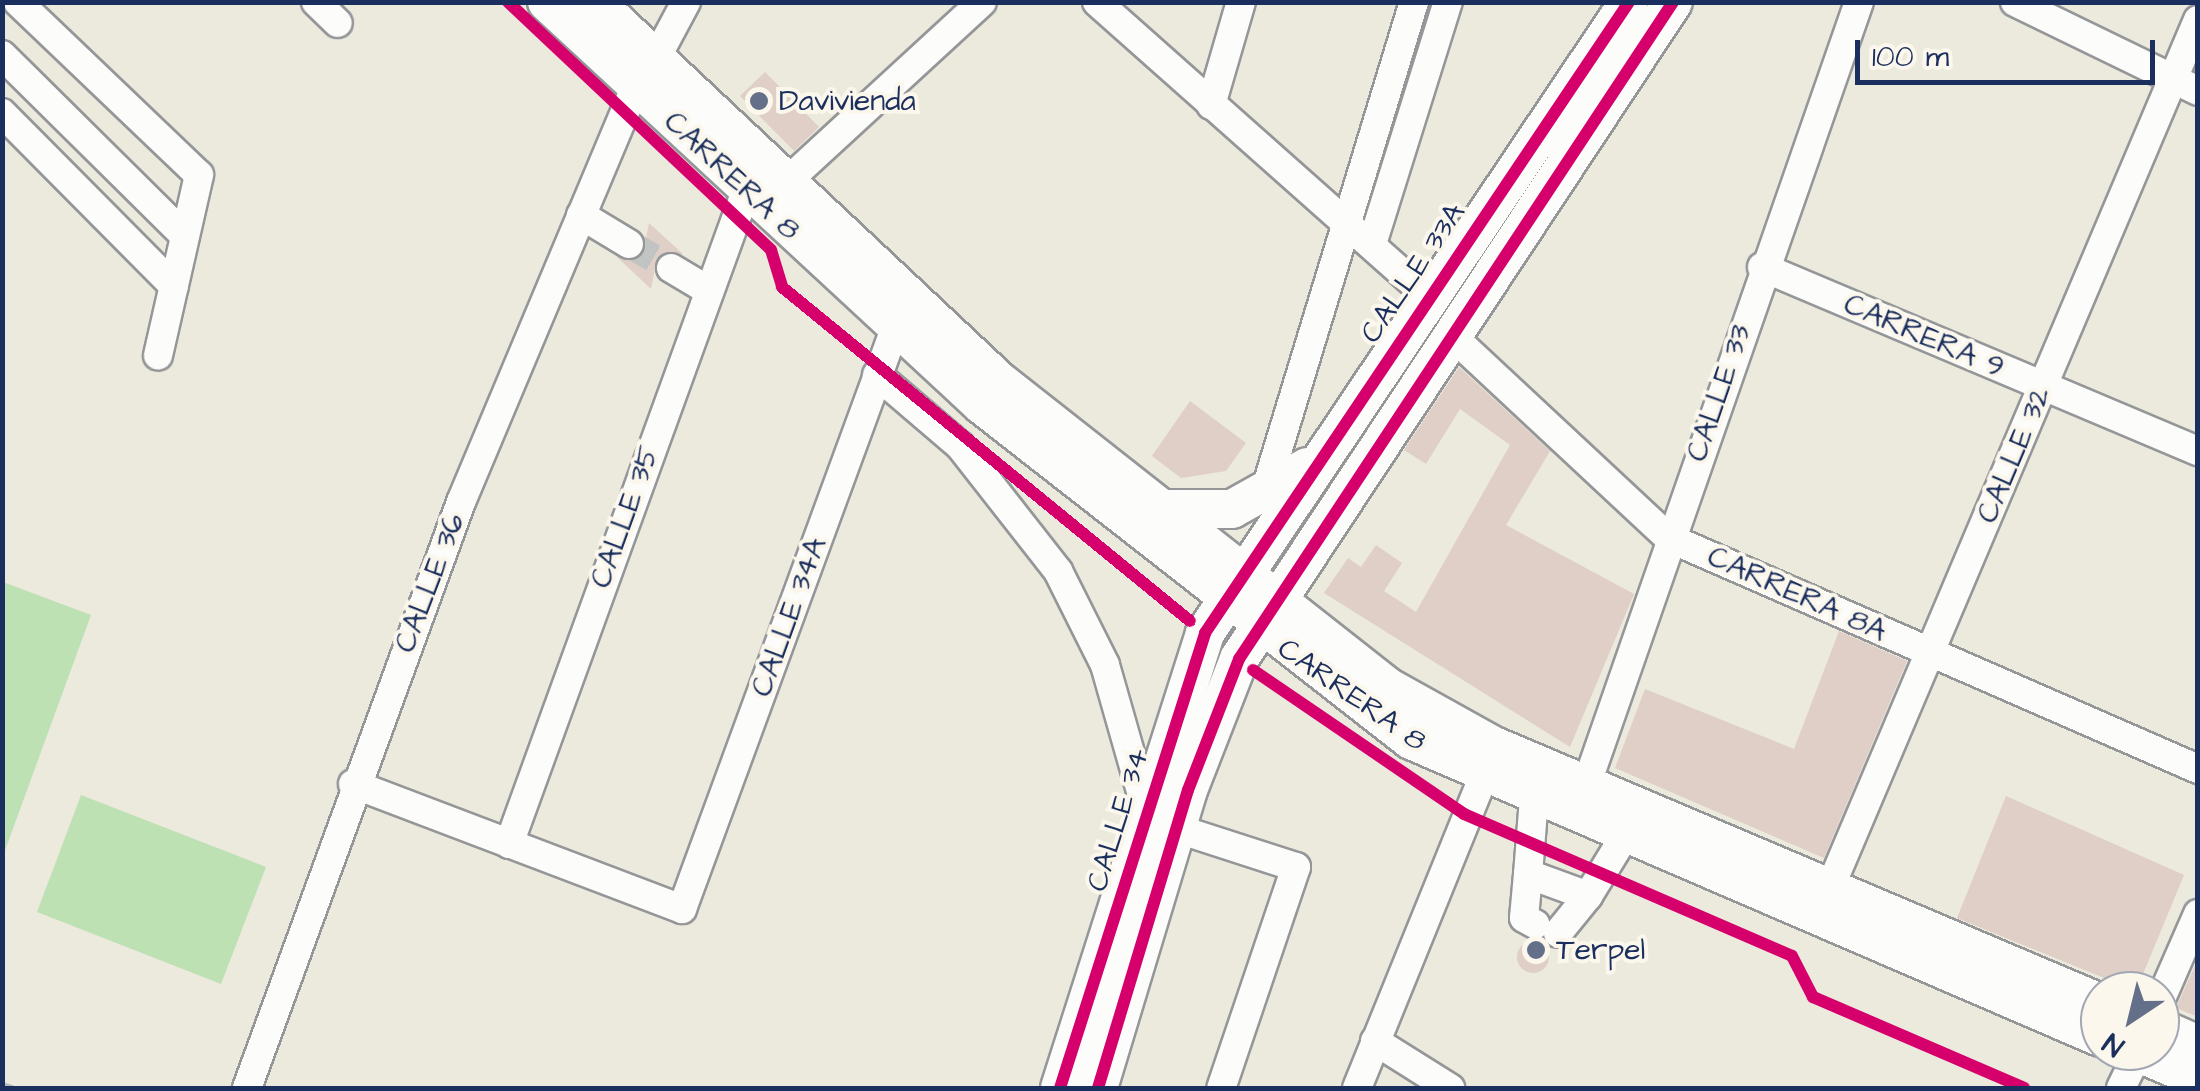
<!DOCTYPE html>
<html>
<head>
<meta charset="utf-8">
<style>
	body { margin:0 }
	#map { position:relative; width:2200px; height:1091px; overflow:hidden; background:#ece9dd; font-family:"Architects Daughter",sans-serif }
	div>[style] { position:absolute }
	.green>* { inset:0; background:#bee1b4 }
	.building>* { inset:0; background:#dfcfc6 }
	.round { border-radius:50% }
	.minor-tunnel>* { height:28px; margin-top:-14px; transform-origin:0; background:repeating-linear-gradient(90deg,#c2c4c4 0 28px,transparent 0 42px) }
	.roads { filter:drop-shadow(2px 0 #949698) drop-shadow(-2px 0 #949698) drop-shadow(0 2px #949698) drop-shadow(0 -2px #949698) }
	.minor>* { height:28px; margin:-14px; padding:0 14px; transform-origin:14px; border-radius:14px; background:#fcfcfa }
	.major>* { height:38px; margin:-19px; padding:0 19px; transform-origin:19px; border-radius:19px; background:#fcfcfa }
	.rail>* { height:6px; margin:-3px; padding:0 3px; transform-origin:3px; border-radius:3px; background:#b6b9bc }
	.cycleway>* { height:12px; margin:-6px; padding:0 6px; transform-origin:6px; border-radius:6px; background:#d6006c }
	.dots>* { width:28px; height:28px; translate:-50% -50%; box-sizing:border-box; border:5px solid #fbf7ec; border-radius:50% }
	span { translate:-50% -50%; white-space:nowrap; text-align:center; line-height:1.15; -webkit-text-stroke:8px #fbf7ec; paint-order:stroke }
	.poi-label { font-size:30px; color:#1b2f5e }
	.left { translate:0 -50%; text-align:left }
	.street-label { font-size:30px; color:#1b2f5e }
	.frame { position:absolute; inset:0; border:5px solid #1b2f5e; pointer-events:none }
	.north { position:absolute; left:2080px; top:971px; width:100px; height:100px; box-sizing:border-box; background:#fbf7ec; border:2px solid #a1a7b3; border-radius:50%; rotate:215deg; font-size:28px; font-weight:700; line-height:40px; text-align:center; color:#1b2f5e }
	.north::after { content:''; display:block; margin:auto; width:35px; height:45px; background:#64708a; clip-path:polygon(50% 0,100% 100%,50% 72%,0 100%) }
	.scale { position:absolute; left:1855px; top:40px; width:300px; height:45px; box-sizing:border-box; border:5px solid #1b2f5e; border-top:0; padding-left:12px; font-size:30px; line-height:35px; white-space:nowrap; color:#1b2f5e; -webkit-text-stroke:8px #fbf7ec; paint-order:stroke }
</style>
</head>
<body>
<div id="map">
	<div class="green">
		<i style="clip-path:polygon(3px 582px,91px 615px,3px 856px,2px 582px)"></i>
		<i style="clip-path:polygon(81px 795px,266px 867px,221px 984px,37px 912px)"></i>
	</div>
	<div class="building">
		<i style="clip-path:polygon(765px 72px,819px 127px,794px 151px,740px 96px)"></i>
		<i style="clip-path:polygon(649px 223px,683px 254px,657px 258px,651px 289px,617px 257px,643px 254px)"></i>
		<i style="clip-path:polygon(1459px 367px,1550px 451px,1506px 525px,1634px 594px,1570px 747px,1324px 593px,1348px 558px,1361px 567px,1376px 545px,1402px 563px,1384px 591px,1416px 612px,1510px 445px,1460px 409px,1426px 464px,1404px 450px)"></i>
		<i style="clip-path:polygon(1190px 401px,1246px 443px,1226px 471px,1181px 478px,1152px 456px)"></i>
		<i style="clip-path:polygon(1839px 631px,1907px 661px,1824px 858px,1615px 768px,1645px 689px,1794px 749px)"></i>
		<i style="clip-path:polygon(2006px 796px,2184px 875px,2136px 991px,1957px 918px)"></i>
		<i class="round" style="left:1517px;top:941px;width:32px;height:32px"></i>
		<i style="clip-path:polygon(2198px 959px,2198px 1017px,2176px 1008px)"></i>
	</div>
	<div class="minor-tunnel">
		<i style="left:629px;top:244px;width:48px;rotate:29.7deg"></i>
	</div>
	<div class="roads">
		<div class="minor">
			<i style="left:18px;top:2px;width:250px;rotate:43.7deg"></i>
			<i style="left:199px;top:175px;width:185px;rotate:102.8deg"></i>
			<i style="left:316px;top:2px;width:30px;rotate:44deg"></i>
			<i style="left:1097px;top:2px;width:443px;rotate:41.6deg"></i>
			<i style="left:2015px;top:2px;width:203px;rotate:25.9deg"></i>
			<i style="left:2px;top:55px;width:257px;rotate:44.7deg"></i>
			<i style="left:654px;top:62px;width:68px;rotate:-61.9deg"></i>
			<i style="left:1211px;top:105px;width:107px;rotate:-73.8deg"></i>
			<i style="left:2px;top:113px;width:244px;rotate:45.2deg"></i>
			<i style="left:783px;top:185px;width:270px;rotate:-42.6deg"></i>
			<i style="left:581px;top:215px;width:56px;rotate:31.1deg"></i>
			<i style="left:1372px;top:244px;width:254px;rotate:-72.6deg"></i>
			<i style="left:1762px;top:267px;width:473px;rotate:22.9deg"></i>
			<i style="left:671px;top:268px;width:41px;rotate:31deg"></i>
			<i style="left:1451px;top:335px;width:298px;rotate:43deg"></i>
			<i style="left:1669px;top:538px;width:577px;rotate:23.59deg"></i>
			<i style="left:877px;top:375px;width:109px;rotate:40.5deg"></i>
			<i style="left:960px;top:446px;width:159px;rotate:51.9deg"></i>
			<i style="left:1058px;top:571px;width:105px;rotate:63.4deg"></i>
			<i style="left:1105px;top:665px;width:150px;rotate:74.1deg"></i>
			<i style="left:1264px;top:495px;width:515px;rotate:-73.08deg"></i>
			<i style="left:353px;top:784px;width:352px;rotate:20.8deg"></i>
			<i style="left:682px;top:909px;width:621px;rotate:-69.84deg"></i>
			<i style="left:1586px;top:786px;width:830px;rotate:-70.8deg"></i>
			<i style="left:1534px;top:798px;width:76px;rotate:94.5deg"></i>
			<i style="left:1528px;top:874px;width:64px;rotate:20.1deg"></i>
			<i style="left:1588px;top:896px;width:69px;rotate:-58.6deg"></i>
			<i style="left:1178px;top:829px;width:124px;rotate:17.9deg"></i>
			<i style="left:1296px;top:867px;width:233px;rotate:108.7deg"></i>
			<i style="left:509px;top:844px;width:695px;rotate:-70.05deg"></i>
			<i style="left:1528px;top:874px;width:44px;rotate:95.2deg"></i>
			<i style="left:1524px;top:918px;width:13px;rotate:29deg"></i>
			<i style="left:1829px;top:890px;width:945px;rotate:-67.02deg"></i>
			<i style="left:1558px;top:933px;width:48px;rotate:-51deg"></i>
			<i style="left:2160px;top:1001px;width:95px;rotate:-66.4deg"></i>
			<i style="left:1375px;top:1041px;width:89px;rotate:32.1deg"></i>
			<i style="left:247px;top:1088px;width:624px;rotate:-69.94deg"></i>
			<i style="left:461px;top:502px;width:451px;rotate:-67.2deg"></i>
			<i style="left:1357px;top:1088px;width:335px;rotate:-67.9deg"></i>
			<i style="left:2121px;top:1088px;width:39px;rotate:-64deg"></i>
		</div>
		<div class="major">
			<i style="left:547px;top:2px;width:593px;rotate:42.81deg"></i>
			<i style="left:982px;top:405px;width:544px;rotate:37.99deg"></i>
			<i style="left:1411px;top:740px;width:750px;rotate:23.32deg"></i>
			<i style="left:595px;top:2px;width:554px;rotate:43.17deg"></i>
			<i style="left:999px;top:381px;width:493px;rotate:38.2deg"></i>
			<i style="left:1386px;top:686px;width:124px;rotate:29.1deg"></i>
			<i style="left:1494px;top:746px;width:658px;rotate:22.98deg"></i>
			<i style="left:1160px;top:509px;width:72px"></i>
			<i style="left:1232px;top:509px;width:86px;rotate:-29.2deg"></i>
			<i style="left:2160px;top:1028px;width:42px;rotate:24.1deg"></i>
			<i style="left:2134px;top:1051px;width:69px;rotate:22.9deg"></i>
			<i style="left:1060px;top:1088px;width:478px;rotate:-72.3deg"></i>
			<i style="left:1205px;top:633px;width:760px;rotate:-56.1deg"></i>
			<i style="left:1098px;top:1088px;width:311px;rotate:-73.2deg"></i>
			<i style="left:1188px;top:790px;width:141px;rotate:-68.7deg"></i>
			<i style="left:1239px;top:659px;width:787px;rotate:-56.55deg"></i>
		</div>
	</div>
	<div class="rail">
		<i style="left:2px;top:1085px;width:10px;rotate:17deg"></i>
	</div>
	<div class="cycleway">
		<i style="left:508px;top:2px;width:361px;rotate:43.3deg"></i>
		<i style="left:771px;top:250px;width:39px;rotate:73deg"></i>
		<i style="left:782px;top:287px;width:527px;rotate:39.3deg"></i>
		<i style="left:1253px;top:670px;width:255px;rotate:34.3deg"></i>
		<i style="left:1464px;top:814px;width:357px;rotate:23.4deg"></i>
		<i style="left:1792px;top:956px;width:46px;rotate:62.9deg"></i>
		<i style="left:1813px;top:997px;width:230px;rotate:23.3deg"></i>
		<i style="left:1060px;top:1088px;width:478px;rotate:-72.3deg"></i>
		<i style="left:1205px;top:633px;width:760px;rotate:-56.1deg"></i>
		<i style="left:1098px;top:1088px;width:311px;rotate:-73.2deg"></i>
		<i style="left:1188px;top:790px;width:141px;rotate:-68.7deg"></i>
		<i style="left:1239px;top:659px;width:787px;rotate:-56.55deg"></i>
	</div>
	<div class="dots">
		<i style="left:759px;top:101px;background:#64708a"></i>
		<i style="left:1536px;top:950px;background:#64708a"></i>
	</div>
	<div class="poi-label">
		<span class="left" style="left:779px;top:101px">Davivienda</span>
		<span class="left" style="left:1556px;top:950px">Terpel</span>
	</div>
	<div class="street-label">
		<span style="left:732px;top:176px;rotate:43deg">CARRERA 8</span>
		<span style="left:1413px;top:273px;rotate:-56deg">CALLE 33A</span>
		<span style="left:1924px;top:336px;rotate:23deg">CARRERA 9</span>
		<span style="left:1719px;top:393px;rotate:-71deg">CALLE 33</span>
		<span style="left:2014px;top:455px;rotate:-67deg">CALLE 32</span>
		<span style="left:625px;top:517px;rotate:-70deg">CALLE 35</span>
		<span style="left:430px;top:583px;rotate:-69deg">CALLE 36</span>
		<span style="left:1797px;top:594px;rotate:24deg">CARRERA 8A</span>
		<span style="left:789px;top:617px;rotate:-70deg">CALLE 34A</span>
		<span style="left:1352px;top:695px;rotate:35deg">CARRERA 8</span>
		<span style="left:1118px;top:820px;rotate:-73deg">CALLE 34</span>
	</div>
	<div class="frame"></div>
	<div class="north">N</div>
	<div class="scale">100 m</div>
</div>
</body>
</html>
